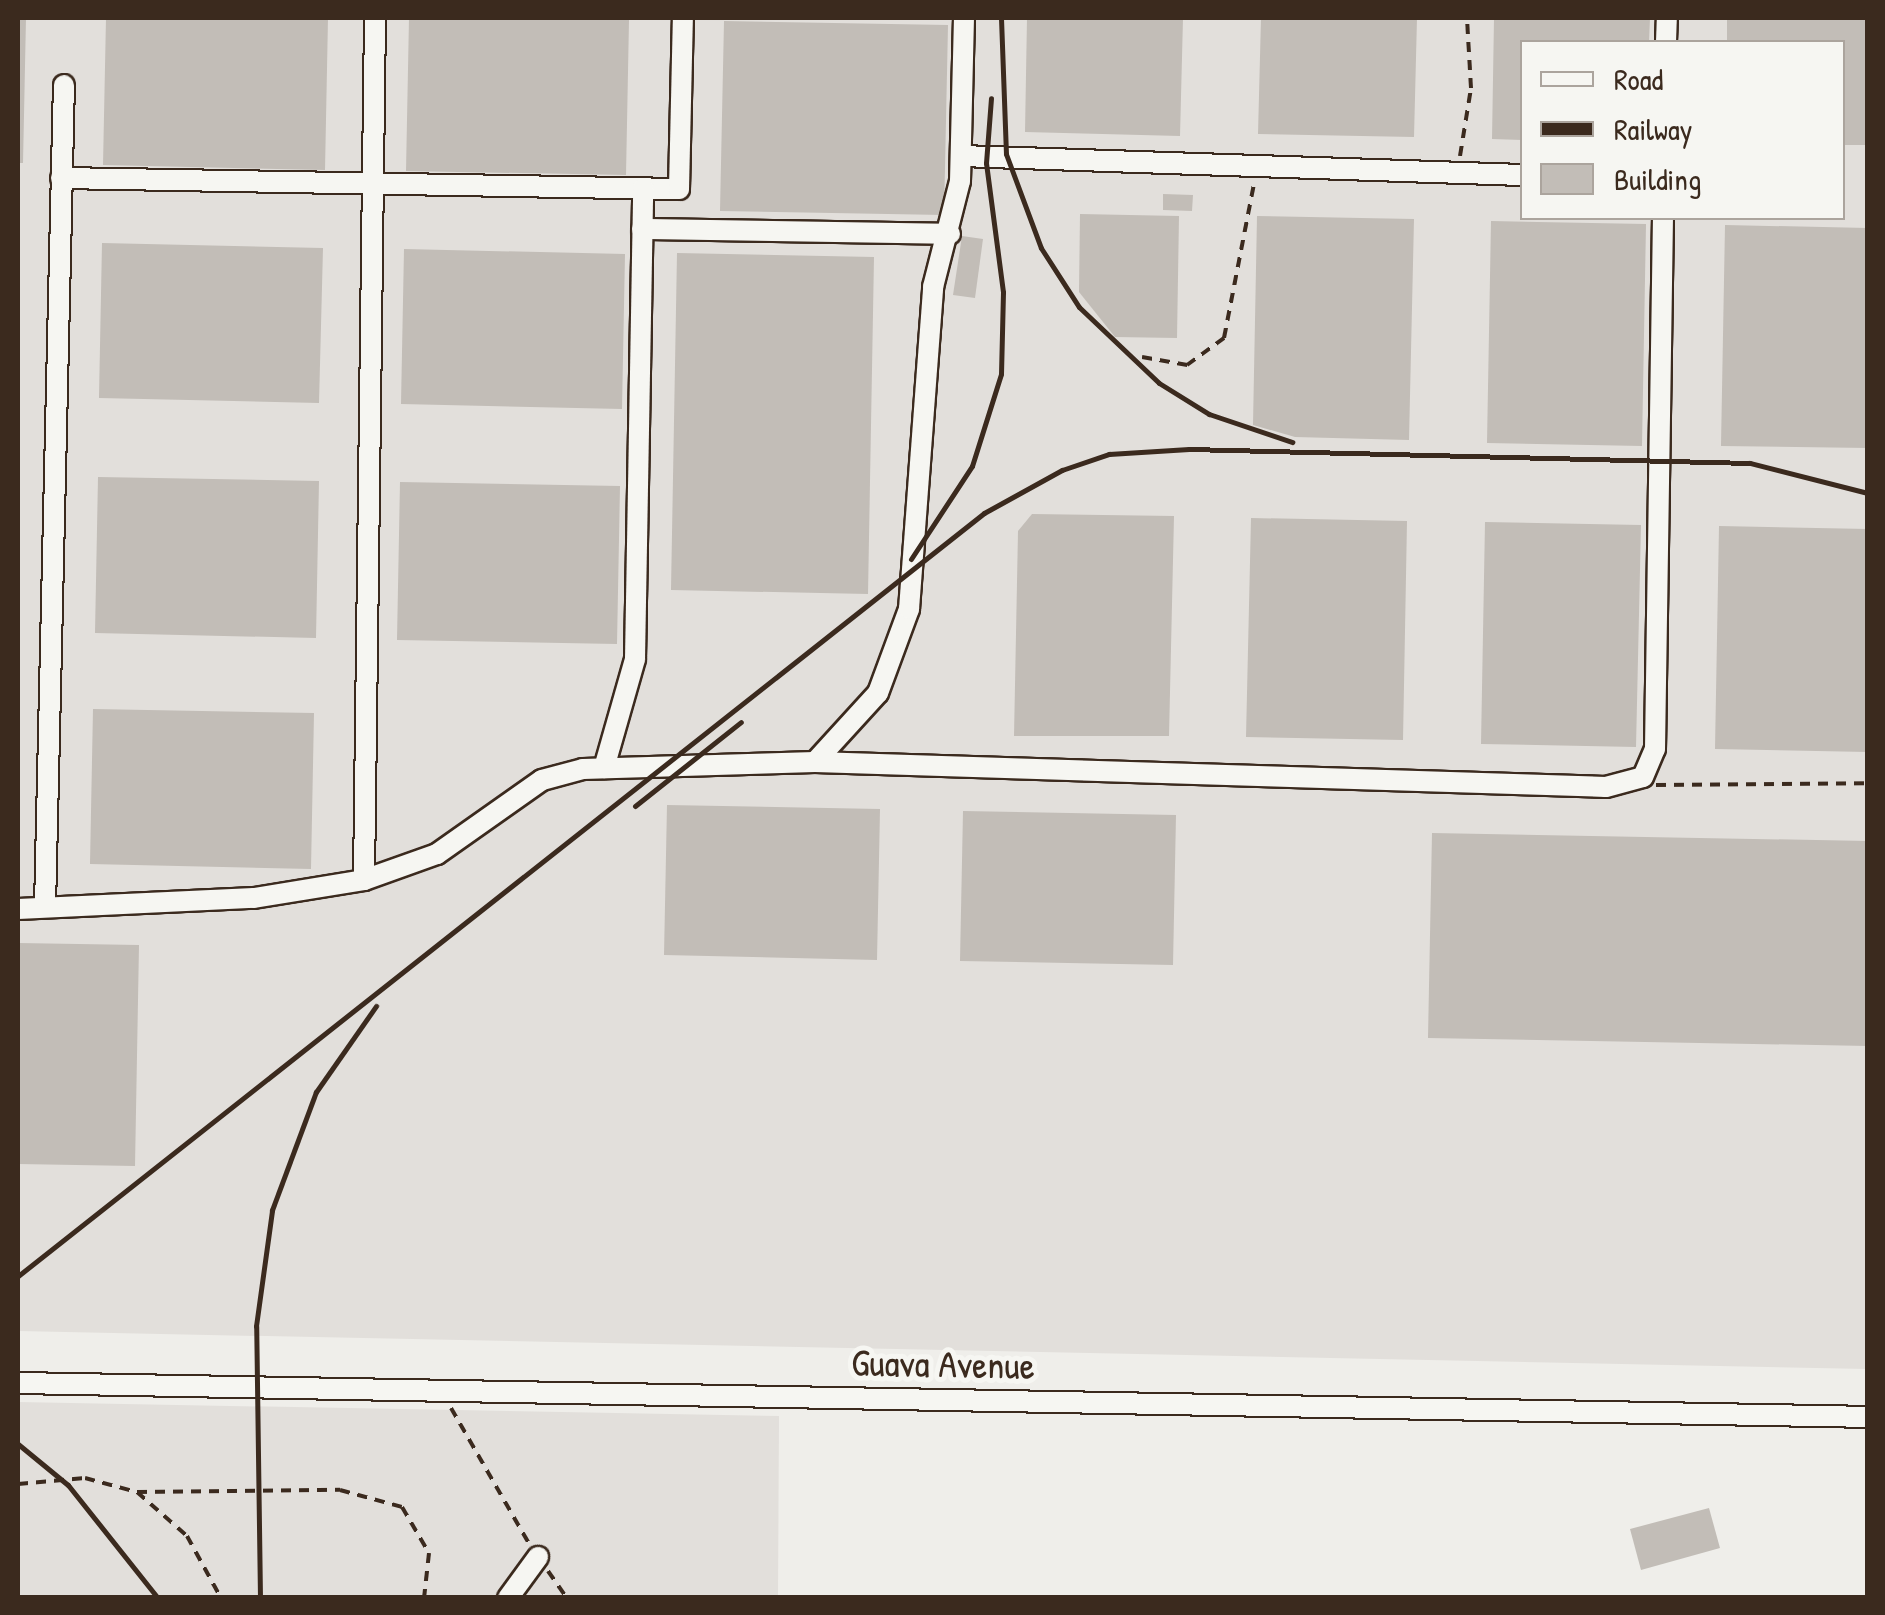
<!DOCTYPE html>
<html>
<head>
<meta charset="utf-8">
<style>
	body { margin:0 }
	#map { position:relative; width:1885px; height:1615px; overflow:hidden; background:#efeeea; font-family:"Patrick Hand",sans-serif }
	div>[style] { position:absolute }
	.built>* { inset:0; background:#e2dfdb }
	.building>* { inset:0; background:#c2bdb7 }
	.path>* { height:4px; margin-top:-2px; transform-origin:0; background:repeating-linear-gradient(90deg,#3b2a1e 0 10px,transparent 0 18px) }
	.roads { filter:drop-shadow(2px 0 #3b2a1e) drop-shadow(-2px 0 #3b2a1e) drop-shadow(0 2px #3b2a1e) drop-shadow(0 -2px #3b2a1e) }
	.minor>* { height:20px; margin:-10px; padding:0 10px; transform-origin:10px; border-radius:10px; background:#f6f6f2 }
	.rail>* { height:5px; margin:-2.5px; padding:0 2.5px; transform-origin:2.5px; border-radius:2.5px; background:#3b2a1e }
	span { translate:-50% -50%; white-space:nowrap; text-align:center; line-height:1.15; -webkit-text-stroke:10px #f6f6f2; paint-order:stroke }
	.street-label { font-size:38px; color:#3b2a1e }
	.frame { position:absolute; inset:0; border:20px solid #3b2a1e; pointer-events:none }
	.legend { position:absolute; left:1520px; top:40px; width:325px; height:180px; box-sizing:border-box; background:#f6f6f2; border:2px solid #aba49d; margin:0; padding:12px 18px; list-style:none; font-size:30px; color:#3b2a1e }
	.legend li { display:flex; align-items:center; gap:20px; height:50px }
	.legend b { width:50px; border:2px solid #aba49d }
</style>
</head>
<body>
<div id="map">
	<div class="built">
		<i style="clip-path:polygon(evenodd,18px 18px,1867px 18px,1867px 1369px,18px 1331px,18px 18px,1522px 42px,1842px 42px,1842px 218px,1522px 218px,1522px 42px)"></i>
		<i style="clip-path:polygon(18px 1402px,779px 1416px,778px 1597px,18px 1598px)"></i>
	</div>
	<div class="building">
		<i style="clip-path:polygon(18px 18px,26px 18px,23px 163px,18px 163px)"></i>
		<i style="clip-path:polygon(106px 18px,328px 18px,325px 170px,103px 165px)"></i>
		<i style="clip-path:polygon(409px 18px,629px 20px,626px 175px,406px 171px)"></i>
		<i style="clip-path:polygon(1027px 18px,1183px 18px,1180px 136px,1025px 132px)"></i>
		<i style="clip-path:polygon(1261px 18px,1417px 18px,1414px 137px,1258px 134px)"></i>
		<i style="clip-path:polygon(1494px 18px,1650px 18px,1649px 42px,1522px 42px,1522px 140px,1492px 139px)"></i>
		<i style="clip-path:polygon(1727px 18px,1868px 18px,1868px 145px,1842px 145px,1842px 42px,1727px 42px)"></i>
		<i style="clip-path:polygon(724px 21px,948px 25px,944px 215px,720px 211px)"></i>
		<i style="clip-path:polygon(1163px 194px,1193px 195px,1192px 211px,1163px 210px)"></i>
		<i style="clip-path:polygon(1080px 214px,1179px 216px,1177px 338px,1115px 337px,1079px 292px)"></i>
		<i style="clip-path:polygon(1257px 216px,1414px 219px,1409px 440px,1295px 437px,1253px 425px)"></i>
		<i style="clip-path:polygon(1491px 221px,1646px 224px,1642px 446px,1487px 443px)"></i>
		<i style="clip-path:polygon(1725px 225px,1868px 228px,1868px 448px,1721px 446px)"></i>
		<i style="clip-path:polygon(962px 236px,983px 239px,975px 298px,953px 295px)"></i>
		<i style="clip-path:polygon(102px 243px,323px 248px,319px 403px,99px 398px)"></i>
		<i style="clip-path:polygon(404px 249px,625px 254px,622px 409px,401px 404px)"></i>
		<i style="clip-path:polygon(677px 253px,874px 257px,868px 594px,671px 590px)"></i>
		<i style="clip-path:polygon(98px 477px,319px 481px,316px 638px,95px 633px)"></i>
		<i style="clip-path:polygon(400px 482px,620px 486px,617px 644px,397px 640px)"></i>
		<i style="clip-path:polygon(1032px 514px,1174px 516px,1169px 736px,1014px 736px,1018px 531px)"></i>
		<i style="clip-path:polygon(1251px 518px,1407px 521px,1403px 740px,1246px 737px)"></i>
		<i style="clip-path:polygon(1485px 522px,1641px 525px,1636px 747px,1481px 744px)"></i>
		<i style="clip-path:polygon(1719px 526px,1868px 529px,1868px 752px,1715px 749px)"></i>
		<i style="clip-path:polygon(93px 709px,314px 713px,311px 869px,90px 864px)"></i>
		<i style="clip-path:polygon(667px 805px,880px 809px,877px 960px,664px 955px)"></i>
		<i style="clip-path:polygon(963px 811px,1176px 815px,1173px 965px,960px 961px)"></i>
		<i style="clip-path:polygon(1432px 833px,1868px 841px,1868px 1046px,1428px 1038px)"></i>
		<i style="clip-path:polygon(18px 943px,139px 945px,135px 1166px,18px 1164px)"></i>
		<i style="clip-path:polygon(1709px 1508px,1720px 1548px,1641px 1570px,1630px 1529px)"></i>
	</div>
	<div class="path">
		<i style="left:1460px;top:156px;width:69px;rotate:-80.8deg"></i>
		<i style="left:1471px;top:88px;width:70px;rotate:-93.3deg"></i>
		<i style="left:1142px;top:357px;width:46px;rotate:10.1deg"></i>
		<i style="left:1187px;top:365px;width:46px;rotate:-36.1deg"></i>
		<i style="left:1224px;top:338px;width:158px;rotate:-79deg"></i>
		<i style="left:1656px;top:785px;width:212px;rotate:-0.5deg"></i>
		<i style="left:451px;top:1408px;width:155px;rotate:60.1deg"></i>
		<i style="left:18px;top:1484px;width:67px;rotate:-5.1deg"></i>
		<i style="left:85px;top:1478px;width:54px;rotate:15.1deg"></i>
		<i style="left:137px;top:1492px;width:67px;rotate:41.3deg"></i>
		<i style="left:187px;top:1536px;width:71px;rotate:61.3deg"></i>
		<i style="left:137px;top:1492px;width:203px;rotate:-0.6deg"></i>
		<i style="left:340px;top:1490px;width:64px;rotate:15.3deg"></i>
		<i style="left:402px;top:1507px;width:53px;rotate:59.6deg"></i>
		<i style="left:429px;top:1553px;width:45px;rotate:96.3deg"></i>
		<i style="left:548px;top:1571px;width:33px;rotate:55deg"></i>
	</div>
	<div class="roads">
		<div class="minor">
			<i style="left:1666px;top:42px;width:24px;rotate:-88deg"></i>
			<i style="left:961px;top:156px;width:561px;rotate:1.94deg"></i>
			<i style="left:61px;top:178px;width:618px;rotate:1.02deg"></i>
			<i style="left:679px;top:189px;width:171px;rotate:-88.7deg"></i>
			<i style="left:642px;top:229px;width:308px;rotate:0.9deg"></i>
			<i style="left:815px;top:762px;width:93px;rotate:-47.6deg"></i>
			<i style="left:878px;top:693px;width:90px;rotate:-69.7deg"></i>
			<i style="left:909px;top:609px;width:323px;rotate:-85.7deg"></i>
			<i style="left:933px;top:287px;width:109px;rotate:-75.7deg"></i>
			<i style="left:960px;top:181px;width:163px;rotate:-88.6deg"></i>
			<i style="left:604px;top:768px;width:113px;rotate:-74.1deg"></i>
			<i style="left:635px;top:659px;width:471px;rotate:-89deg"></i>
			<i style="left:364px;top:880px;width:862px;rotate:-89.27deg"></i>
			<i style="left:45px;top:907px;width:822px;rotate:-88.68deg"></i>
			<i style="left:18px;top:909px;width:236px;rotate:-2.7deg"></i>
			<i style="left:254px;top:898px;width:111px;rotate:-9.3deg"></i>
			<i style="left:364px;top:880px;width:77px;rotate:-19.6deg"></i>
			<i style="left:437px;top:854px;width:128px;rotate:-35.2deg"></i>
			<i style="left:542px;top:780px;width:42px;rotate:-15deg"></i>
			<i style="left:583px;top:769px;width:232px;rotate:-1.7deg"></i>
			<i style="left:815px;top:762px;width:791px;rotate:1.81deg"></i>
			<i style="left:1606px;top:787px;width:38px;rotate:-15deg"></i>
			<i style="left:1643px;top:777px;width:30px;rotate:-67deg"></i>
			<i style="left:1655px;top:749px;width:531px;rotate:-89.14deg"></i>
			<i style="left:18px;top:1383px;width:1850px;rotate:1.05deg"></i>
			<i style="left:508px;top:1598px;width:51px;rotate:-53.8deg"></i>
		</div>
	</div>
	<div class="rail">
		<i style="left:1001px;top:18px;width:136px;rotate:87.9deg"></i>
		<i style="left:1006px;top:154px;width:100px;rotate:69.6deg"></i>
		<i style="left:1041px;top:248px;width:70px;rotate:57.2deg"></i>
		<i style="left:1079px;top:307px;width:110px;rotate:43.5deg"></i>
		<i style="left:1159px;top:383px;width:59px;rotate:31.8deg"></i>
		<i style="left:1209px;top:414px;width:88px;rotate:18.6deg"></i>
		<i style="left:911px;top:559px;width:111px;rotate:-56.7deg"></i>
		<i style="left:972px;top:466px;width:96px;rotate:-72.5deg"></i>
		<i style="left:1001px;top:374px;width:82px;rotate:-88.6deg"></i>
		<i style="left:1003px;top:292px;width:130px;rotate:-97.5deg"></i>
		<i style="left:986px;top:163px;width:65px;rotate:-85.6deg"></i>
		<i style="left:635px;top:806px;width:135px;rotate:-38.4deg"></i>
		<i style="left:18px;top:1276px;width:1231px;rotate:-38.3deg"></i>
		<i style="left:984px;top:513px;width:89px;rotate:-28.9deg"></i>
		<i style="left:1062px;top:470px;width:50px;rotate:-18.8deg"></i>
		<i style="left:1109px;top:454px;width:80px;rotate:-3.6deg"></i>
		<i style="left:1189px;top:449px;width:561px;rotate:1.43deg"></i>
		<i style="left:1750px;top:463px;width:122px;rotate:14.3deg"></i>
		<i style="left:18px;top:1444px;width:65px;rotate:39.4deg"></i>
		<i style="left:68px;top:1485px;width:144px;rotate:51.5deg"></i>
		<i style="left:260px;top:1598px;width:272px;rotate:-90.8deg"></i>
		<i style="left:256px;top:1326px;width:117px;rotate:-82.1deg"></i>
		<i style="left:272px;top:1210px;width:126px;rotate:-69.6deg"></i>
		<i style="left:316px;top:1092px;width:105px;rotate:-55.1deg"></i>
	</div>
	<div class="street-label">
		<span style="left:943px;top:1364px;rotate:1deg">Guava Avenue</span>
	</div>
	<div class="frame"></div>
	<ul class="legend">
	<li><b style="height:12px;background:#f6f6f2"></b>Road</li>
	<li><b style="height:12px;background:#3b2a1e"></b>Railway</li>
	<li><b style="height:28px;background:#c2bdb7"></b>Building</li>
	</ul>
</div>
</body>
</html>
